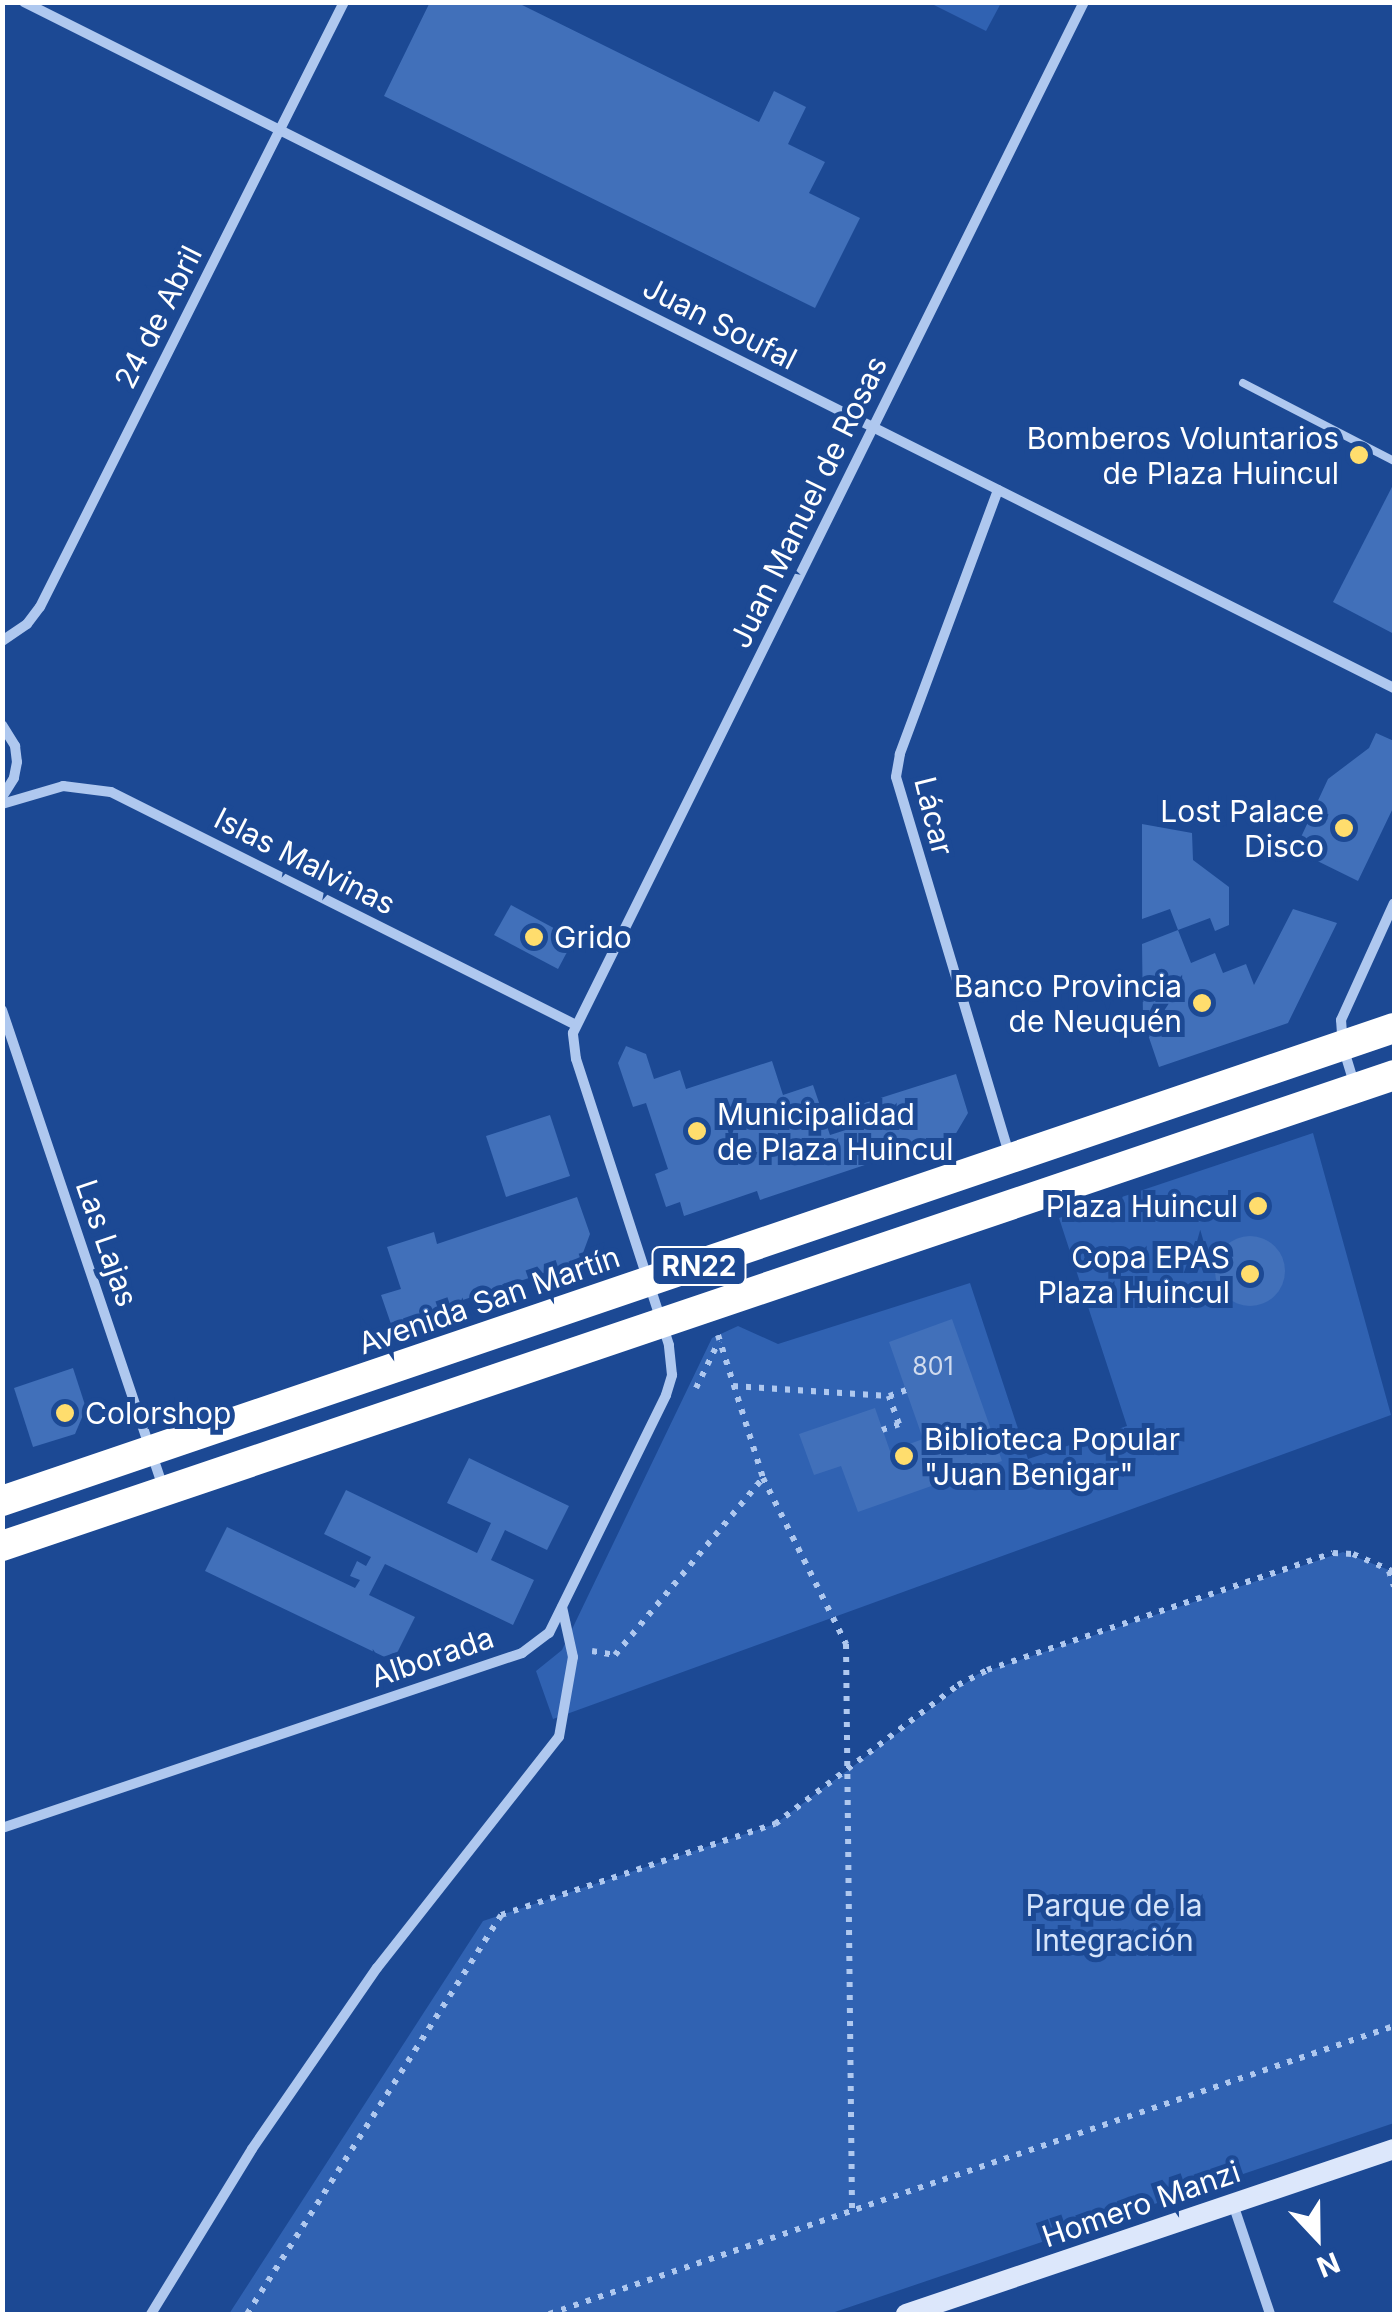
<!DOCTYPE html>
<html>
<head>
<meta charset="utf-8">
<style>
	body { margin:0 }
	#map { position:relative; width:1397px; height:2317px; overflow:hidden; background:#1c4994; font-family:Inter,sans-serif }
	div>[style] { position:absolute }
	.green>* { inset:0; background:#3062b2 }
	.building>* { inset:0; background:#4170ba }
	.round { border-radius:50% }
	.path>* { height:6px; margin-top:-3px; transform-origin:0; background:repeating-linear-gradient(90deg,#afc8ef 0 5px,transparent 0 13px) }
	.lane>* { height:8px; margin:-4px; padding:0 4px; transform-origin:4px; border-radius:4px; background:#afc8ef }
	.street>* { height:10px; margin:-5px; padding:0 5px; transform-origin:5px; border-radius:5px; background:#afc8ef }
	.secondary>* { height:20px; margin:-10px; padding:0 10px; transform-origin:10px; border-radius:10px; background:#dce7fb }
	.highway>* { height:30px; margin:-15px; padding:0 15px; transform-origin:15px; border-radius:15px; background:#fff }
	.dots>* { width:28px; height:28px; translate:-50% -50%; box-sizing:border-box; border:5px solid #1c4994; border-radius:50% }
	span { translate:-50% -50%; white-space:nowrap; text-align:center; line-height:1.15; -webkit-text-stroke:10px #1c4994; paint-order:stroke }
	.number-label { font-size:25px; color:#d0dbee }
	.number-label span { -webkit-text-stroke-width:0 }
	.shield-label span { padding:2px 8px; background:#1c4994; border:2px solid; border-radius:8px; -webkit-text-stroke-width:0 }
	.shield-label { font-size:28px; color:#fff; font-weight:700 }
	.street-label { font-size:30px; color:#fff }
	.poi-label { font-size:30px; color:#fff }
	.right { translate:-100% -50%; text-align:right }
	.left { translate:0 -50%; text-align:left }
	.park-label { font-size:30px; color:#d5e4fb }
	.frame { position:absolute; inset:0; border:5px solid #fff; pointer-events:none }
	.north { position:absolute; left:1267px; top:2187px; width:100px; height:100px; -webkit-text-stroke:8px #1c4994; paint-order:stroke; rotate:158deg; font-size:28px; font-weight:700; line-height:40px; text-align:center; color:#fff }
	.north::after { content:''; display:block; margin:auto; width:35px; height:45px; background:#fff; clip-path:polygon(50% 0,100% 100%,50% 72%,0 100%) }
</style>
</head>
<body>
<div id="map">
	<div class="green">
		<i style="clip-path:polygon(930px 3px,1001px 3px,986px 31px)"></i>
		<i style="clip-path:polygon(1313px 1133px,1391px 1415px,553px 1719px,536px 1671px,562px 1650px,712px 1338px,738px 1326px,778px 1344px,970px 1283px,1028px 1459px,1127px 1426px,1059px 1218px)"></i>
		<i style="clip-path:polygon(1343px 1552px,1394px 1572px,1394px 2123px,829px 2314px,229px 2314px,483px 1921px,775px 1824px,978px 1674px)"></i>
	</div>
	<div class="building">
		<i style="clip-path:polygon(430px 2px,516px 2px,759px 122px,774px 91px,806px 107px,788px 144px,825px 162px,809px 193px,860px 218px,815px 308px,384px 96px)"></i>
		<i style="clip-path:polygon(1394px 483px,1394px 634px,1333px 602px)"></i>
		<i style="clip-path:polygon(1376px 733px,1394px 741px,1394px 806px,1358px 881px,1295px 850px,1328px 779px,1369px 748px)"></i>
		<i style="clip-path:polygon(1142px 824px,1192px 833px,1193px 860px,1229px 887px,1229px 925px,1215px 931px,1210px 918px,1178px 930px,1170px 909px,1142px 919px)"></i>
		<i style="clip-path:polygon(511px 905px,574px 939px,558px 969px,494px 935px)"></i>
		<i style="clip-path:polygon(1293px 909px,1337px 923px,1288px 1023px,1159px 1067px,1143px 1020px,1142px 944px,1178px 930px,1191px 963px,1215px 953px,1223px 973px,1246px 964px,1254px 985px)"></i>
		<i style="clip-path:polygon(626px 1046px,646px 1054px,654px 1079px,680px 1070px,686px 1089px,772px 1061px,783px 1095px,813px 1085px,830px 1135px,855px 1127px,849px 1108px,956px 1074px,968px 1113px,955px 1135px,760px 1200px,757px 1191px,684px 1216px,680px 1202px,666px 1207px,655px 1174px,668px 1169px,646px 1103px,633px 1107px,618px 1063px)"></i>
		<i style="clip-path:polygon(550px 1115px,570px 1176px,506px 1197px,486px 1136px)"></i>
		<i style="clip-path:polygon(577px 1197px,590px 1234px,580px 1261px,391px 1324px,381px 1295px,401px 1289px,387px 1247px,434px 1232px,437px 1244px)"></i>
		<i class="round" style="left:1215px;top:1236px;width:70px;height:70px"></i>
		<i style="clip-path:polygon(952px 1319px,1002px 1461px,858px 1512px,841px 1466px,814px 1475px,799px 1434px,875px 1408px,890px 1451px,923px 1439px,889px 1342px)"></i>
		<i style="clip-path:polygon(73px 1368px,86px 1408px,75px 1434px,33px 1447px,14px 1388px)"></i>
		<i style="clip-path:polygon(469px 1458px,569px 1506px,547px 1550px,505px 1530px,491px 1560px,534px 1580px,513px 1625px,385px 1564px,369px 1595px,415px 1617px,393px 1661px,205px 1571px,227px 1527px,355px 1588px,360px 1580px,350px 1576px,357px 1561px,366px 1566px,371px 1557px,324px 1534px,346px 1490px,477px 1553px,491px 1523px,447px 1503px)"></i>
	</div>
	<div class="path">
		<i style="left:718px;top:1335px;width:150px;rotate:72.5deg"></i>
		<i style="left:763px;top:1478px;width:186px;rotate:63.4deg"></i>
		<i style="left:846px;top:1644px;width:567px;rotate:89.39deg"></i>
		<i style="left:733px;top:1386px;width:156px;rotate:3.7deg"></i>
		<i style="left:696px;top:1388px;width:52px;rotate:-63.9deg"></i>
		<i style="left:882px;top:1430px;width:18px;rotate:-19deg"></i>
		<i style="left:899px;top:1424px;width:30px;rotate:-110deg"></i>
		<i style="left:889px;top:1396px;width:18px;rotate:-19deg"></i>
		<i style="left:1389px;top:1571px;width:16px;rotate:72deg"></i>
		<i style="left:592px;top:1651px;width:23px;rotate:10deg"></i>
		<i style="left:615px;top:1655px;width:231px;rotate:-50.1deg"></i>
		<i style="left:247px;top:2314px;width:473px;rotate:-57.5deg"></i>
		<i style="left:501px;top:1915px;width:289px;rotate:-18.4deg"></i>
		<i style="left:775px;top:1824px;width:230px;rotate:-37.2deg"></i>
		<i style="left:958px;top:1685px;width:33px;rotate:-27deg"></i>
		<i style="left:987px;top:1670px;width:365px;rotate:-18.7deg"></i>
		<i style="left:1333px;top:1553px;width:20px;rotate:3deg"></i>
		<i style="left:1353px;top:1554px;width:45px;rotate:23.7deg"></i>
		<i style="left:549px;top:2314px;width:893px;rotate:-18.82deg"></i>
	</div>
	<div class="lane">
		<i style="left:1243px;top:383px;width:170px;rotate:27.3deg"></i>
	</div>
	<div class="street">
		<i style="left:24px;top:2px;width:1532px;rotate:26.6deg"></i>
		<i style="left:998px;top:490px;width:282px;rotate:110.4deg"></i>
		<i style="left:900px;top:754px;width:23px;rotate:100deg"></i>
		<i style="left:896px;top:777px;width:394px;rotate:73.3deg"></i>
		<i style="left:2px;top:641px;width:30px;rotate:-34deg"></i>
		<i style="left:27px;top:624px;width:21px;rotate:-53deg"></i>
		<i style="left:40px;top:607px;width:677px;rotate:-63.32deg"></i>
		<i style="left:2px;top:725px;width:25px;rotate:58deg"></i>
		<i style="left:15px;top:746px;width:16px;rotate:83deg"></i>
		<i style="left:17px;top:762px;width:16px;rotate:101deg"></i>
		<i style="left:14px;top:778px;width:22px;rotate:122deg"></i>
		<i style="left:2px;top:804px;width:64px;rotate:-16.4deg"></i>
		<i style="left:63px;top:786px;width:48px;rotate:7.1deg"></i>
		<i style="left:111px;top:792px;width:520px;rotate:26.61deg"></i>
		<i style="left:2px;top:1010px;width:503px;rotate:71.35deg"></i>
		<i style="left:1354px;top:1083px;width:37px;rotate:-107deg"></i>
		<i style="left:1343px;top:1048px;width:28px;rotate:-94deg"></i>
		<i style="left:1341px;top:1020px;width:128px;rotate:-65.6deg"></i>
		<i style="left:2px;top:1828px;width:549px;rotate:-18.6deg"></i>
		<i style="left:522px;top:1653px;width:34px;rotate:-37deg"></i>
		<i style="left:549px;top:1633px;width:265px;rotate:-63.8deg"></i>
		<i style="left:666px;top:1395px;width:21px;rotate:-73deg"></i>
		<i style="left:672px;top:1375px;width:30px;rotate:-96deg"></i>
		<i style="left:669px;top:1345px;width:301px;rotate:-108deg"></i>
		<i style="left:576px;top:1059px;width:26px;rotate:-97deg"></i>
		<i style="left:573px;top:1033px;width:1151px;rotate:-63.64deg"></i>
		<i style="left:1233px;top:2204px;width:116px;rotate:71.4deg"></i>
		<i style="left:151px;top:2314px;width:193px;rotate:-58.5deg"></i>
		<i style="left:252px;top:2149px;width:220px;rotate:-55.4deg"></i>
		<i style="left:377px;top:1968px;width:294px;rotate:-51.8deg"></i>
		<i style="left:559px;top:1737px;width:81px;rotate:-80.1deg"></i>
		<i style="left:573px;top:1657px;width:51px;rotate:-102.4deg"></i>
	</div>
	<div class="secondary">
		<i style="left:906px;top:2314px;width:515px;rotate:-18.68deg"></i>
	</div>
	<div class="highway">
		<i style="left:2px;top:1501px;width:1470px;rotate:-18.77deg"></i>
		<i style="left:2px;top:1546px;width:1470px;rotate:-18.69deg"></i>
	</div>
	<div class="dots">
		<i style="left:1359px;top:455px;background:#ffdd6d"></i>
		<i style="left:1344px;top:828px;background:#ffdd6d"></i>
		<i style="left:534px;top:937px;background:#ffdd6d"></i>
		<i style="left:1202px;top:1003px;background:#ffdd6d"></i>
		<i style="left:697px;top:1131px;background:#ffdd6d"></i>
		<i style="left:1258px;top:1206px;background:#ffdd6d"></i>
		<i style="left:1250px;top:1274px;background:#ffdd6d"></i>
		<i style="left:65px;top:1413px;background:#ffdd6d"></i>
		<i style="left:904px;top:1456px;background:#ffdd6d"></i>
	</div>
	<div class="number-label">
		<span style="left:933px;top:1366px">801</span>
	</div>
	<div class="shield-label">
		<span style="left:699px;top:1266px">RN22</span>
	</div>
	<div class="street-label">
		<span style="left:158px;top:317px;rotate:-63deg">24 de Abril</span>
		<span style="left:720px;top:323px;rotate:27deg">Juan Soufal</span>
		<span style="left:808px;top:502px;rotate:-64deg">Juan Manuel de Rosas</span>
		<span style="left:934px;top:816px;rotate:76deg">Lácar</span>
		<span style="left:305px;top:861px;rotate:27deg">Islas Malvinas</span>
		<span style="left:107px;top:1243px;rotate:71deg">Las Lajas</span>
		<span style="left:489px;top:1300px;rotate:-19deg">Avenida San Martín</span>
		<span style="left:432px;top:1657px;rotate:-19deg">Alborada</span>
		<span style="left:1141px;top:2204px;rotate:-19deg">Homero Manzi</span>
	</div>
	<div class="poi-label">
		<span class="right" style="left:1339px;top:455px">Bomberos Voluntarios<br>de Plaza Huincul</span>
		<span class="right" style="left:1324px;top:828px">Lost Palace<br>Disco</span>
		<span class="left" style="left:554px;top:937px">Grido</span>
		<span class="right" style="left:1182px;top:1003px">Banco Provincia<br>de Neuquén</span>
		<span class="left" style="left:717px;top:1131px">Municipalidad<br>de Plaza Huincul</span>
		<span class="right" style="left:1238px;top:1206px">Plaza Huincul</span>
		<span class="right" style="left:1230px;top:1274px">Copa EPAS<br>Plaza Huincul</span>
		<span class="left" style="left:85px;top:1413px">Colorshop</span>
		<span class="left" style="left:924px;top:1456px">Biblioteca Popular<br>"Juan Benigar"</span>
	</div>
	<div class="park-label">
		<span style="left:1114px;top:1922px">Parque de la<br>Integración</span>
	</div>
	<div class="frame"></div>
	<div class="north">N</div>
</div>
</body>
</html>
